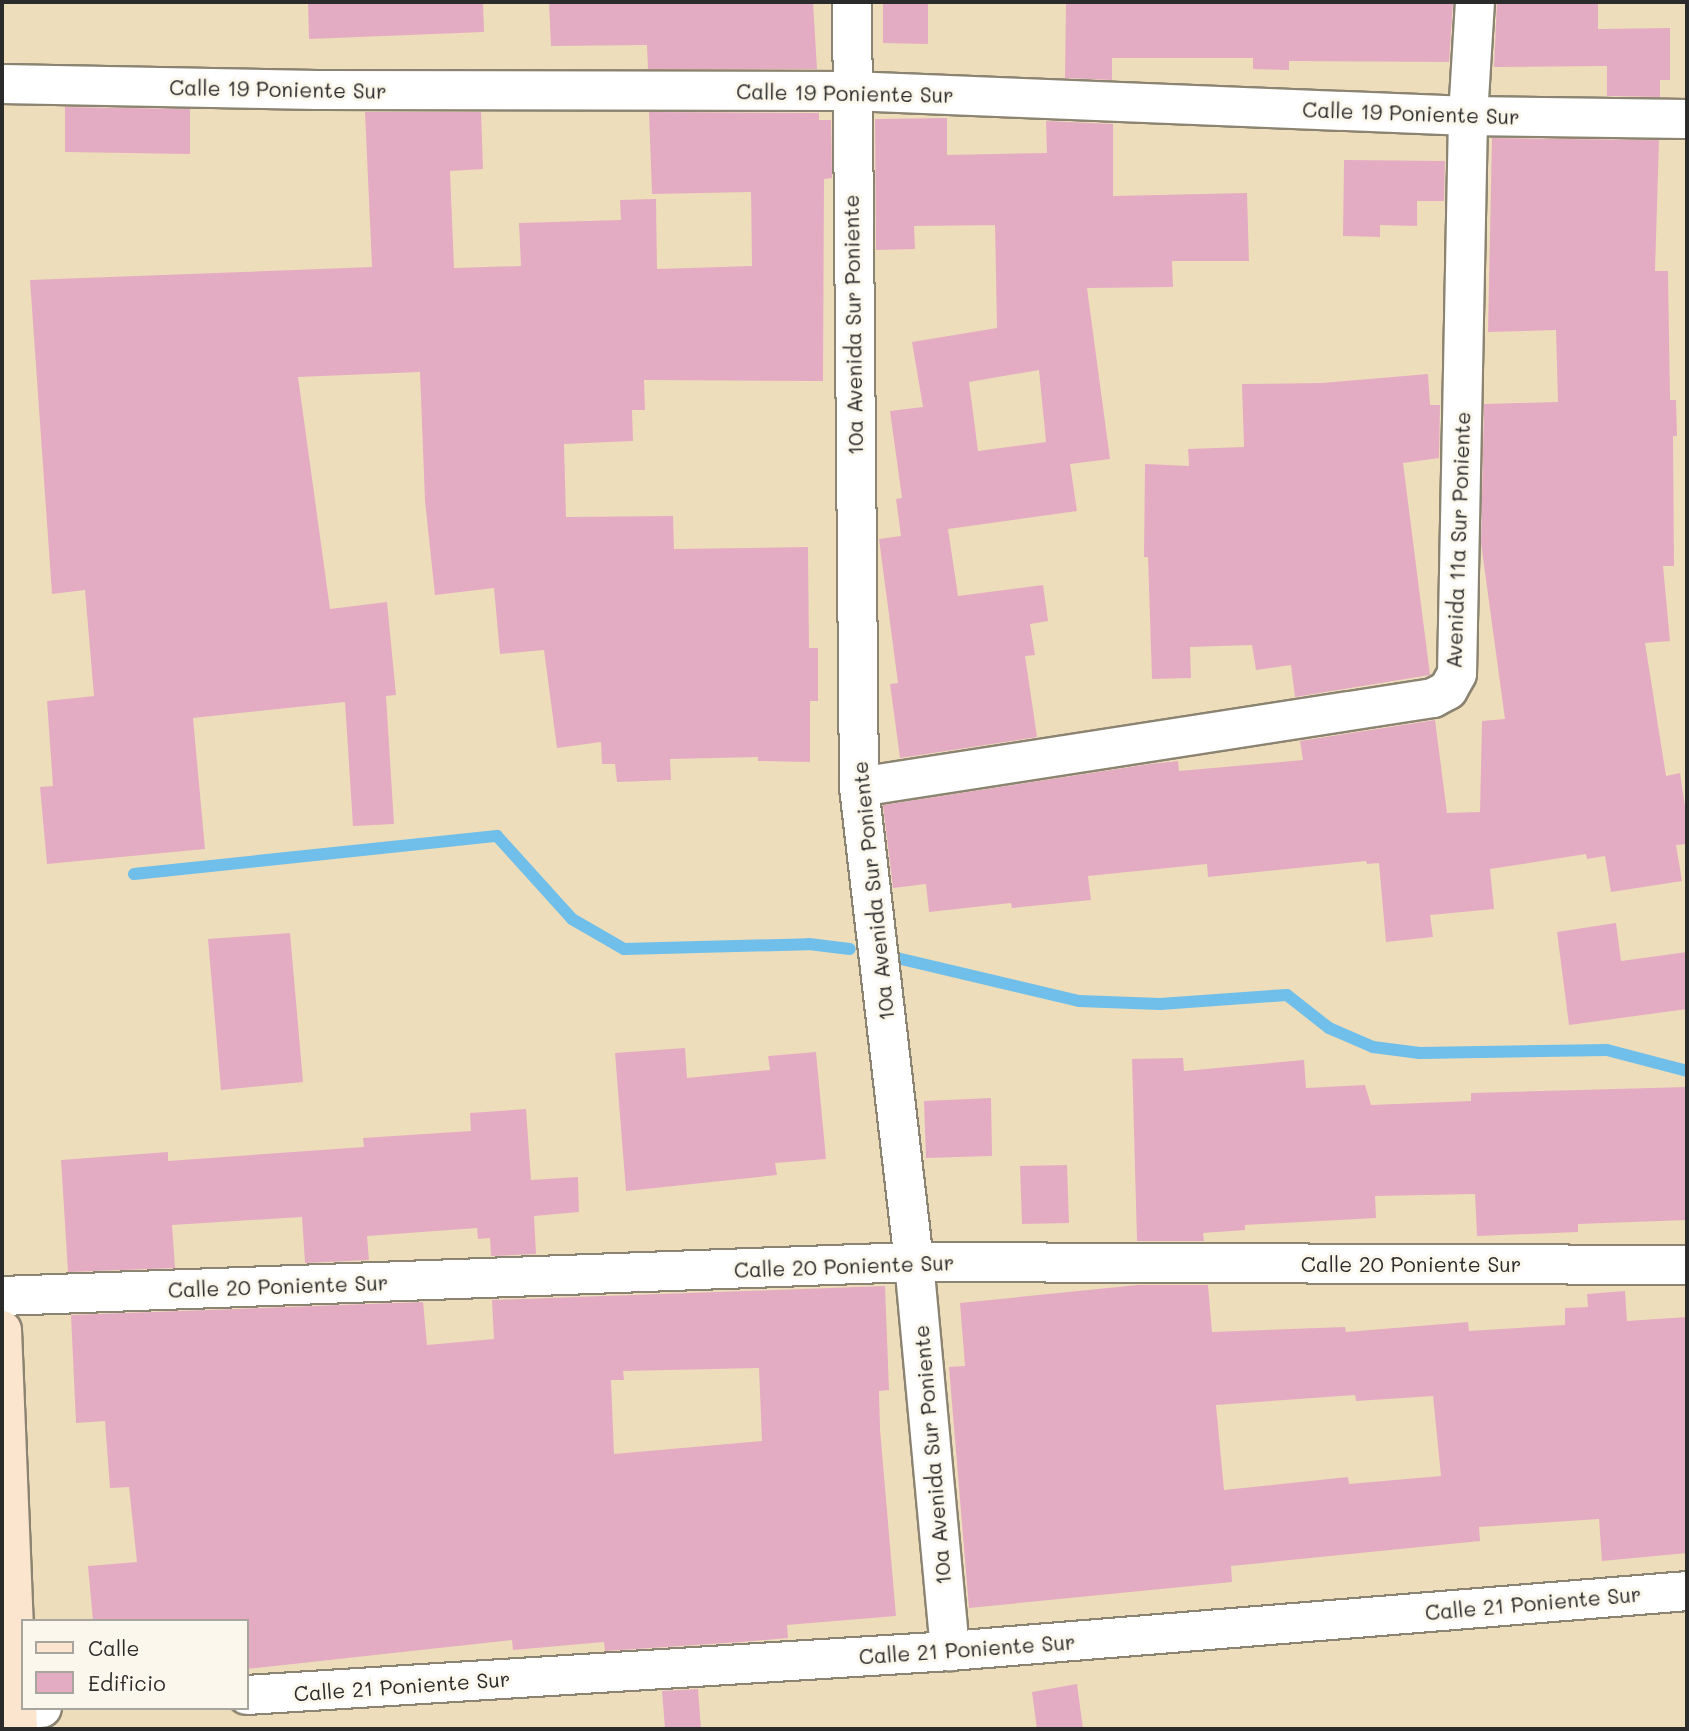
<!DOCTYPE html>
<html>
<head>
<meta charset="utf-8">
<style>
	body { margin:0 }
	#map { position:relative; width:1689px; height:1731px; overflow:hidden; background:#eeddba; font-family:Mali,sans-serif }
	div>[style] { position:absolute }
	.stream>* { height:12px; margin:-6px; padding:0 6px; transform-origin:6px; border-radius:6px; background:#6fbfea }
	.building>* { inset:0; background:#e4acc3 }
	.roads { filter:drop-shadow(2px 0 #8c8472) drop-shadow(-2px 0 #8c8472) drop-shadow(0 2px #8c8472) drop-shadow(0 -2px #8c8472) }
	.street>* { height:38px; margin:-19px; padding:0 19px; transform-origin:19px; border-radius:19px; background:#fff }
	.secondary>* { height:38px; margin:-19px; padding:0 19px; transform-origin:19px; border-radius:19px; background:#fce5cf }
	span { translate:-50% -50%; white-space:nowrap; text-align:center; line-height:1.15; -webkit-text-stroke:6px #fbf7ec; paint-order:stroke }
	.street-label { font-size:21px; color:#2b2b2b }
	.frame { position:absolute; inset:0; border:4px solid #2b2b2b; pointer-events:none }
	.legend { position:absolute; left:21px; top:1619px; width:228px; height:91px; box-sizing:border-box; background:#fbf7ec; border:2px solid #a8a59f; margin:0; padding:9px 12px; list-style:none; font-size:21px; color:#2b2b2b }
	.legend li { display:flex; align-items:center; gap:14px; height:35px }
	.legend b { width:35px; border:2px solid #a8a59f }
</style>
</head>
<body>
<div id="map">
	<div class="stream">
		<i style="left:134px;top:874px;width:365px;rotate:-6deg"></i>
		<i style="left:497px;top:836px;width:112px;rotate:47.9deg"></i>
		<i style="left:572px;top:919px;width:60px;rotate:30deg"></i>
		<i style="left:624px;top:949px;width:185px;rotate:-1.5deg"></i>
		<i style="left:809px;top:944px;width:41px;rotate:7deg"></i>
		<i style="left:897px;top:958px;width:187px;rotate:13.3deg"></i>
		<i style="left:1079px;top:1001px;width:81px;rotate:2.1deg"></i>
		<i style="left:1160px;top:1004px;width:127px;rotate:-4.1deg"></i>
		<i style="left:1287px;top:995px;width:53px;rotate:38.2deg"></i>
		<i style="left:1329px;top:1028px;width:48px;rotate:23.4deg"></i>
		<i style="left:1373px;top:1047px;width:47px;rotate:7.3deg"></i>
		<i style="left:1420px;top:1053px;width:187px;rotate:-0.9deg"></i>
		<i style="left:1607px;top:1050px;width:83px;rotate:14.7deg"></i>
	</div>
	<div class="building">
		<i style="clip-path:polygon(308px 2px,483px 2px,484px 32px,309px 39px)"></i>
		<i style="clip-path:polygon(549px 2px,813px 2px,817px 69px,648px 69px,647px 45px,551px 46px)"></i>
		<i style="clip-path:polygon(883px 2px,928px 2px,928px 44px,883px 43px)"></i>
		<i style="clip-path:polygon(1066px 2px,1453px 2px,1449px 62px,1289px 61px,1289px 70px,1253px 69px,1253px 58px,1112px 58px,1112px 80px,1065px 78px)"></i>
		<i style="clip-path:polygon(1497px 2px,1598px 2px,1598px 29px,1670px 28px,1670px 80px,1660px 80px,1660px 97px,1607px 96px,1607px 66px,1494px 67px)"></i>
		<i style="clip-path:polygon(65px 107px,190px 109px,190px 154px,65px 152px)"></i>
		<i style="clip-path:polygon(365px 112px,481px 112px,483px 169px,450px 171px,454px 268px,521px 266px,519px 223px,621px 220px,620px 200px,656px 199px,657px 269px,752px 266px,751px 192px,652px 194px,649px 112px,819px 113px,819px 120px,831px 120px,832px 178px,824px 179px,823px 381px,644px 380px,645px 410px,632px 410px,633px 441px,564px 444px,566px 517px,673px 516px,674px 549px,808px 547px,809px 648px,818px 648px,818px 701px,810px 701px,810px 762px,758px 761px,758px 757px,670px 759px,671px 780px,617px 782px,615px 764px,602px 764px,601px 742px,557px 748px,544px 650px,500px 654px,494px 588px,435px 595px,425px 501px,420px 372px,298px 377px,330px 609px,387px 602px,396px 695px,386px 696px,394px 824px,353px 826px,345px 702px,193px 718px,205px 849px,47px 864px,40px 787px,53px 786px,47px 701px,94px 696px,85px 590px,52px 594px,30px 280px,372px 267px)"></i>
		<i style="clip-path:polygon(evenodd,947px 118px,947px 155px,1047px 153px,1046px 121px,1113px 124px,1113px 196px,1247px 193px,1249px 261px,1172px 261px,1173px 287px,1087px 288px,1110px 459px,1070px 464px,1077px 511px,948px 529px,958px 596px,1043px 585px,1048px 621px,1030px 624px,1035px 655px,1025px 656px,1037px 737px,900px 758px,890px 684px,898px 683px,879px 539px,901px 536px,896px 499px,902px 498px,890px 411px,923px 407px,912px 342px,997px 328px,995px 225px,914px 226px,915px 249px,876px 250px,875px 119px,947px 118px,1039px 370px,1046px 442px,978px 451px,969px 382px,1039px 370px)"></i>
		<i style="clip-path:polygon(1492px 138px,1659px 140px,1655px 271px,1668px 271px,1670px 400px,1676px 400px,1677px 436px,1673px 436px,1674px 566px,1663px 566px,1670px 641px,1645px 643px,1666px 776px,1680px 773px,1687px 820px,1687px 844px,1676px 845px,1682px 881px,1611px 892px,1605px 856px,1587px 859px,1586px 854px,1490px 869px,1494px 909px,1430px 915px,1433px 937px,1386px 942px,1379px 863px,1367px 864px,1366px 861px,1208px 877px,1207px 864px,1088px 876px,1091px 900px,1012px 908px,1011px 903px,929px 912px,926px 884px,893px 888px,883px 805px,1150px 764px,1178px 761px,1179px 771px,1303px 760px,1300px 741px,1435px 720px,1447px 813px,1480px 812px,1482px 721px,1505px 719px,1481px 543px,1484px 404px,1558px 402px,1556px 330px,1488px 332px)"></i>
		<i style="clip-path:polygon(1344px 160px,1445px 161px,1444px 201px,1417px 201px,1417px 226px,1380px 225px,1380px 237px,1343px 236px)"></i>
		<i style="clip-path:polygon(1428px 374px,1430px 405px,1440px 405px,1439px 458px,1403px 463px,1430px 675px,1295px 697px,1291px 665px,1256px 670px,1252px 645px,1190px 647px,1191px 678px,1152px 679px,1148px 557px,1144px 557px,1145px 464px,1189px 466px,1188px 449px,1244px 447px,1242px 384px,1322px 383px)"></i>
		<i style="clip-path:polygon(1616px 923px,1621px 961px,1687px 952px,1687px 1009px,1569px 1025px,1557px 932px)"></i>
		<i style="clip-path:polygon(290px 933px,303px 1082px,221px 1090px,208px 939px)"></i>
		<i style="clip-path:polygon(685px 1048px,687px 1078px,770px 1070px,768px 1056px,816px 1052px,826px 1159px,775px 1163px,777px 1175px,626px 1191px,615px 1053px)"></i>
		<i style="clip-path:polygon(1183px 1058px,1184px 1071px,1304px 1060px,1306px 1088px,1365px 1085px,1371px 1105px,1471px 1101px,1471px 1093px,1687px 1087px,1687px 1220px,1578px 1224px,1578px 1232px,1477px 1236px,1475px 1194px,1375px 1196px,1376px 1218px,1245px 1225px,1245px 1230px,1203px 1233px,1204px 1241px,1137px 1241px,1132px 1059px)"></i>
		<i style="clip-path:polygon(991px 1098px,992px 1156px,926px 1158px,924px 1101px)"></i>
		<i style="clip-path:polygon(526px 1109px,531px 1180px,578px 1177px,579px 1212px,534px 1216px,536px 1254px,491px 1256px,490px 1238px,478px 1239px,477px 1228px,367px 1236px,369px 1260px,305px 1263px,302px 1217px,172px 1225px,175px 1268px,68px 1272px,61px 1160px,168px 1152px,168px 1161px,364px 1147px,363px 1138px,471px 1131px,470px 1113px)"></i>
		<i style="clip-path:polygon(1067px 1165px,1069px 1223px,1022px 1224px,1020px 1166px)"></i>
		<i style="clip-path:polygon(evenodd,1138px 1285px,1208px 1285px,1212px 1332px,1345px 1327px,1346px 1332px,1468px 1322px,1469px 1331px,1565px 1325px,1565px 1308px,1588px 1307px,1587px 1294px,1625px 1291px,1627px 1321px,1687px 1317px,1687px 1553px,1602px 1561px,1599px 1519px,1479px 1527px,1480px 1541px,1231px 1566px,1232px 1582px,969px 1608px,949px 1367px,965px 1366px,960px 1303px,1138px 1285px,1355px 1395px,1356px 1401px,1433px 1396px,1441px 1476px,1349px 1484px,1348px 1477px,1224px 1490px,1216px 1405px,1355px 1395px)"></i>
		<i style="clip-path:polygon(evenodd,885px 1286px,889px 1390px,879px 1391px,880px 1429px,896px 1616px,787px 1625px,788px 1638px,741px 1642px,605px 1651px,604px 1642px,513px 1650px,512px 1640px,247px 1669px,247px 1621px,93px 1621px,88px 1566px,137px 1562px,129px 1487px,110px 1488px,105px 1421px,76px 1423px,71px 1315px,423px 1302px,427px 1345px,494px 1339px,492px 1300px,885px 1286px,759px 1368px,762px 1441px,614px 1454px,611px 1380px,624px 1380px,623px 1371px,759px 1368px)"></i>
		<i style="clip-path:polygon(1077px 1684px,1083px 1729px,1037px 1729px,1032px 1692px)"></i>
		<i style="clip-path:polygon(698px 1689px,701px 1729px,665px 1729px,662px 1691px)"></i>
	</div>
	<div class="roads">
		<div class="street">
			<i style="left:852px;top:2px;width:785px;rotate:89.49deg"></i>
			<i style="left:859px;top:787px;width:478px;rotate:83.4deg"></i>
			<i style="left:914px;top:1262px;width:391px;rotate:84.7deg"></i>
			<i style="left:2px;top:84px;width:315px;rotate:1.1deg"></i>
			<i style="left:317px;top:90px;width:533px;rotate:0.11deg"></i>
			<i style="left:850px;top:91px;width:619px;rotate:2.32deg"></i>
			<i style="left:1468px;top:116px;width:219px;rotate:0.8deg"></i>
			<i style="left:859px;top:787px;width:581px;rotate:-8.81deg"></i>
			<i style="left:1433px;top:698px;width:17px;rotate:-28deg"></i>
			<i style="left:1448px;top:690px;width:18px;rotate:-61deg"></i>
			<i style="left:1457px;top:674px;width:558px;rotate:-88.87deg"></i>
			<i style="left:1468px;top:116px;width:114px;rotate:-86.5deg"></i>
			<i style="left:2px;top:1296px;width:913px;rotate:-2.14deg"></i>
			<i style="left:914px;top:1262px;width:773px;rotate:0.22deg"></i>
			<i style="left:247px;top:1695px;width:704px;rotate:-3.58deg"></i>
			<i style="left:950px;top:1651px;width:739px;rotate:-4.65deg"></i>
			<i style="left:17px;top:1710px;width:25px;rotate:-5deg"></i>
		</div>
		<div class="secondary">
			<i style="left:2px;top:1330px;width:399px;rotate:87.7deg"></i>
		</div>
	</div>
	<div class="street-label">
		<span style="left:278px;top:89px;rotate:1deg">Calle 19 Poniente Sur</span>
		<span style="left:845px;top:93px;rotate:1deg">Calle 19 Poniente Sur</span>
		<span style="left:1411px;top:113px;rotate:2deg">Calle 19 Poniente Sur</span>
		<span style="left:853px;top:325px;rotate:-91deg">10a Avenida Sur Poniente</span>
		<span style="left:1458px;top:540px;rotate:-88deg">Avenida 11a Sur Poniente</span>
		<span style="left:873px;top:891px;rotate:-96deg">10a Avenida Sur Poniente</span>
		<span style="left:1411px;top:1264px">Calle 20 Poniente Sur</span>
		<span style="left:844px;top:1266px;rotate:-2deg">Calle 20 Poniente Sur</span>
		<span style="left:278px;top:1286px;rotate:-2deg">Calle 20 Poniente Sur</span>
		<span style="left:932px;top:1455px;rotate:-95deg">10a Avenida Sur Poniente</span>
		<span style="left:1533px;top:1603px;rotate:-5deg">Calle 21 Poniente Sur</span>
		<span style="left:967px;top:1649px;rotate:-4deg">Calle 21 Poniente Sur</span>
		<span style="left:402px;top:1686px;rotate:-4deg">Calle 21 Poniente Sur</span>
	</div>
	<div class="frame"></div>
	<ul class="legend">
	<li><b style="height:9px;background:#fce5cf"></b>Calle</li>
	<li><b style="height:19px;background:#e4acc3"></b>Edificio</li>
	</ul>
</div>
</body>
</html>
